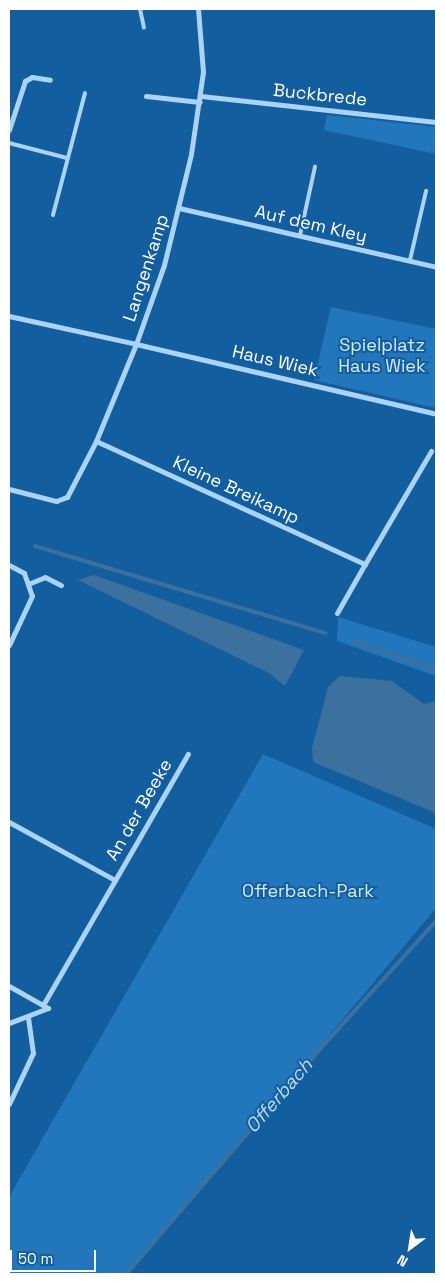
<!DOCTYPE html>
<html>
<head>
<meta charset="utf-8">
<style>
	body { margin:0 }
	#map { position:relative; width:445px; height:1283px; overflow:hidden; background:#135e9f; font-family:"Space Grotesk",sans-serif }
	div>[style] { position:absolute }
	.green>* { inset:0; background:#2277bc }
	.water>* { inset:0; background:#3c719f }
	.stream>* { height:4px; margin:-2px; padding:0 2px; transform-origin:2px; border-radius:2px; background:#3c719f }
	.lane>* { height:4px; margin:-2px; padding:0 2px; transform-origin:2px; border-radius:2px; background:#abd3f4 }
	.street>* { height:5px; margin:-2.5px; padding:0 2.5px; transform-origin:2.5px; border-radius:2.5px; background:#abd3f4 }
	span { translate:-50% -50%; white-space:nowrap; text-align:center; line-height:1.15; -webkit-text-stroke:4px #135e9f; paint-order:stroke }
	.street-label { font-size:18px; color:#fff }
	.park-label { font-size:18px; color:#d4ebfe }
	.water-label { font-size:19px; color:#b8ddfa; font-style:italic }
	.frame { position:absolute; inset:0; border:10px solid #fff; pointer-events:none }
	.north { position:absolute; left:385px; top:1223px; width:50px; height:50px; -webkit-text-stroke:4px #135e9f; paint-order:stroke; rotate:211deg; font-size:14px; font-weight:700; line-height:20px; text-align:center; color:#fff }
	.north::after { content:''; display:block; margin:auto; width:18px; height:22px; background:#fff; clip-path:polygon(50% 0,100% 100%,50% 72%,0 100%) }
	.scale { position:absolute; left:10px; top:1250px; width:86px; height:22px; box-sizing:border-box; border:2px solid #fff; border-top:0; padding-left:6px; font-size:15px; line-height:18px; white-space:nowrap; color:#fff; -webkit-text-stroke:4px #135e9f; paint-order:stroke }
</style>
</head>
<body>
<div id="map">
	<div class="green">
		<i style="clip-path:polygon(327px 115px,436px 127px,436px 154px,324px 130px)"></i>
		<i style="clip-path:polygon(331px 307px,436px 329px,436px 408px,314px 380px)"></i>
		<i style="clip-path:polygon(338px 617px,436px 647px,436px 676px,337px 641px)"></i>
		<i style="clip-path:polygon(263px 754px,436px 829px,436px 908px,129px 1274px,9px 1274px,9px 1197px)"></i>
	</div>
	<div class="water">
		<i style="clip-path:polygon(94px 575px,304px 650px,285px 686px,269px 673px,78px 580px)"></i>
		<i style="clip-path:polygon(340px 676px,392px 681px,424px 704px,436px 701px,436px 813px,313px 762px,312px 748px,328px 687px)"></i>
	</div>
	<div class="stream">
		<i style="left:35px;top:546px;width:303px;rotate:16.7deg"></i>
		<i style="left:355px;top:642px;width:86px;rotate:19.1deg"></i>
		<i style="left:126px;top:1274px;width:297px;rotate:-49.2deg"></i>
		<i style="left:320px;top:1049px;width:173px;rotate:-47.8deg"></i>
	</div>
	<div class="lane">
		<i style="left:140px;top:9px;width:19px;rotate:78deg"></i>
		<i style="left:9px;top:143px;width:60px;rotate:14.5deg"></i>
		<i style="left:53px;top:215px;width:126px;rotate:-75.3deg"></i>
		<i style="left:300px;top:235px;width:70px;rotate:-77.6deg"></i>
		<i style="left:410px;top:260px;width:71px;rotate:-76.9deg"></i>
	</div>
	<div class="street">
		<i style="left:146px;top:96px;width:54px;rotate:6.3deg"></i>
		<i style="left:201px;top:96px;width:236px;rotate:6.3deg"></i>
		<i style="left:9px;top:130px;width:52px;rotate:-71.9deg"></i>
		<i style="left:25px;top:81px;width:8px;rotate:-30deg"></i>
		<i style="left:32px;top:77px;width:18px;rotate:9deg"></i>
		<i style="left:179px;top:208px;width:264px;rotate:12.9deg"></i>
		<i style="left:9px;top:316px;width:130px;rotate:12.4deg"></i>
		<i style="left:136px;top:344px;width:84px;rotate:-70.5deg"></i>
		<i style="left:164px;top:265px;width:114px;rotate:-76.3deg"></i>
		<i style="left:191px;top:154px;width:83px;rotate:-81.7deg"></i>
		<i style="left:203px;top:72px;width:63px;rotate:-94.5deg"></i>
		<i style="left:96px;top:441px;width:296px;rotate:24.6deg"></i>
		<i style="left:365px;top:564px;width:131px;rotate:-59.7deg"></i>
		<i style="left:9px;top:489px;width:49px;rotate:14.3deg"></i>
		<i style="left:56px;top:501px;width:12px;rotate:-20deg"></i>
		<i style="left:67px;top:497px;width:63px;rotate:-62.6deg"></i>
		<i style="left:96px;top:441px;width:105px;rotate:-67.6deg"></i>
		<i style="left:136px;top:344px;width:308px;rotate:13.1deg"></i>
		<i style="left:9px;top:565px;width:17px;rotate:28deg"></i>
		<i style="left:24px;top:573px;width:24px;rotate:71deg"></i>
		<i style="left:32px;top:596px;width:54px;rotate:115.1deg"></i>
		<i style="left:28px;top:584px;width:18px;rotate:-22deg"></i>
		<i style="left:45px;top:577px;width:18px;rotate:27deg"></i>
		<i style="left:337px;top:613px;width:56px;rotate:-60.3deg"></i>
		<i style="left:9px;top:822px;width:121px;rotate:28.7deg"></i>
		<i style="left:9px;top:986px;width:45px;rotate:29.4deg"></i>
		<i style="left:48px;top:1008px;width:42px;rotate:159deg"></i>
		<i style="left:43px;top:1005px;width:290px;rotate:-60deg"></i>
		<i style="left:9px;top:1104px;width:56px;rotate:-64.8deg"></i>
		<i style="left:33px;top:1053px;width:36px;rotate:-98deg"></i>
	</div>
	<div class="street-label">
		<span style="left:320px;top:95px;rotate:6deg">Buckbrede</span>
		<span style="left:311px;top:224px;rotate:13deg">Auf dem Kley</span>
		<span style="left:146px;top:268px;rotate:-72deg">Langenkamp</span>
		<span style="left:275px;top:361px;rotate:13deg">Haus Wiek</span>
		<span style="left:236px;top:490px;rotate:25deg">Kleine Breikamp</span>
		<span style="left:139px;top:810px;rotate:-60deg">An der Beeke</span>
	</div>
	<div class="park-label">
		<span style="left:382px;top:356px">Spielplatz<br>Haus Wiek</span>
		<span style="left:308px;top:891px">Offerbach-Park</span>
	</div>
	<div class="water-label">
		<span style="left:279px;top:1096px;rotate:-49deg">Offerbach</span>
	</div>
	<div class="frame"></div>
	<div class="north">N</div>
	<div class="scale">50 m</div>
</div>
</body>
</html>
